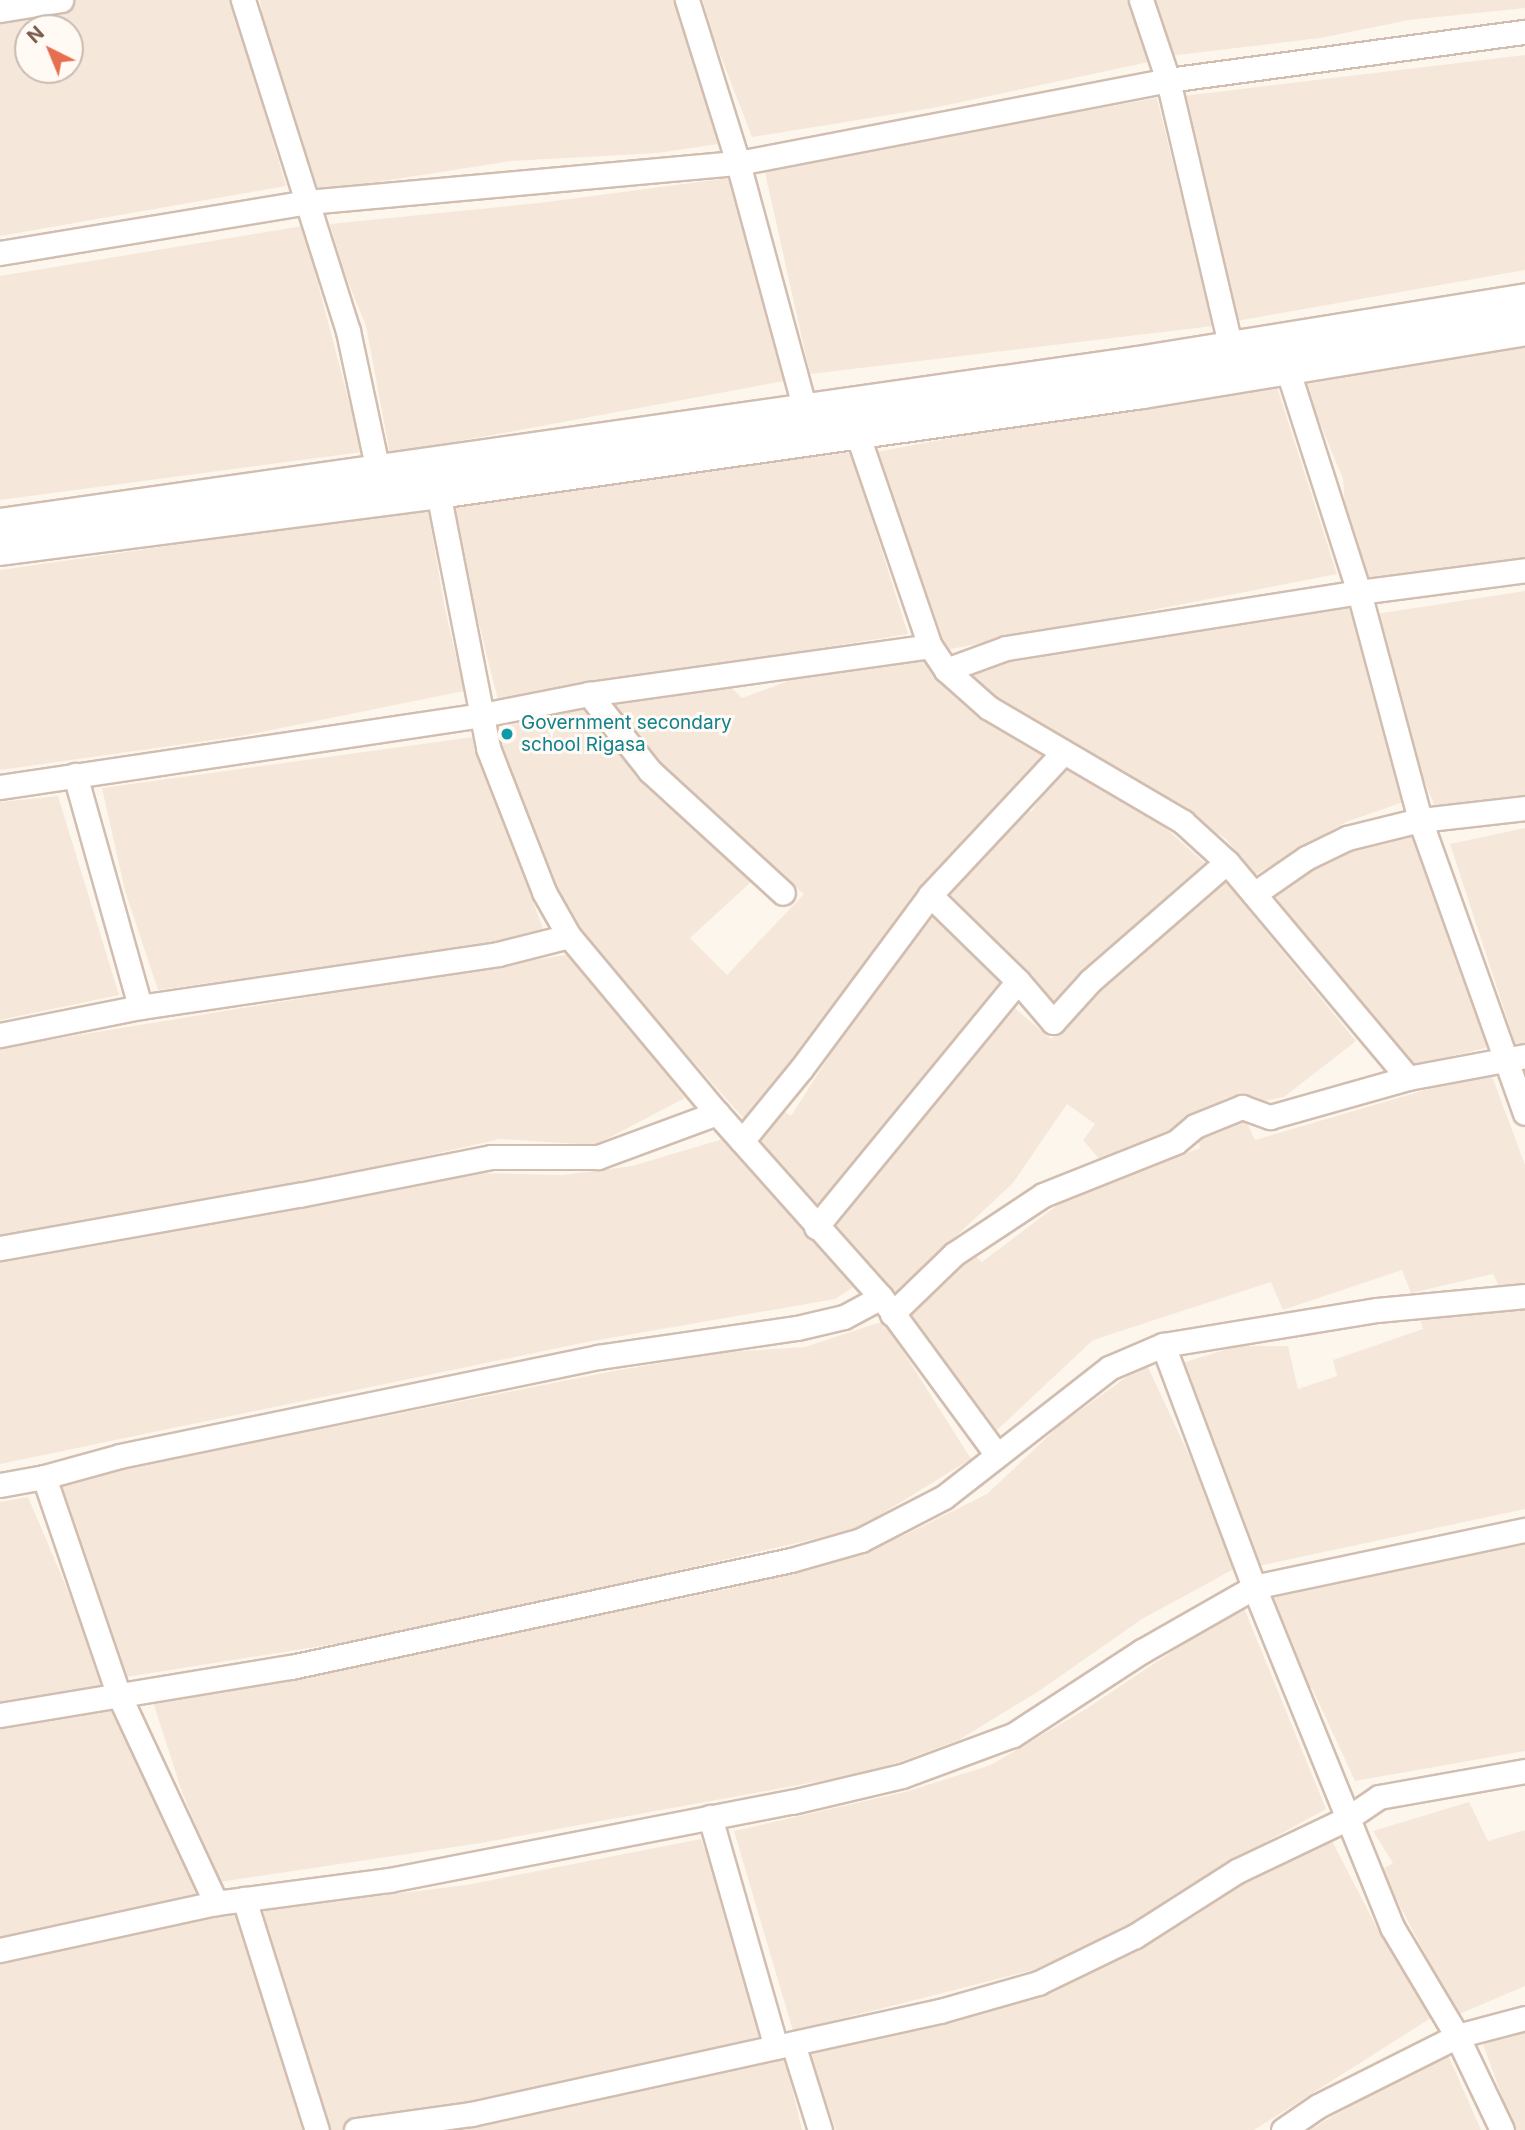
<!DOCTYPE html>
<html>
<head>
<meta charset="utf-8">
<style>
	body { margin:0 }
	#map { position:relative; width:1525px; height:2130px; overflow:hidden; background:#fdf6ec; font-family:Inter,sans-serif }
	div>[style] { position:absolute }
	.residential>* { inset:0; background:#f5e8da }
	.roads { filter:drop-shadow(2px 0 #d1beb0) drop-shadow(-2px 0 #d1beb0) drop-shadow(0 2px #d1beb0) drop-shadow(0 -2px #d1beb0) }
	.street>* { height:23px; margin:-11.5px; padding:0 11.5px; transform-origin:11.5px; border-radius:11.5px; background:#fff }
	.secondary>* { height:32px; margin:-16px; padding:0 16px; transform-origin:16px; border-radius:16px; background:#fff }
	.dots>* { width:19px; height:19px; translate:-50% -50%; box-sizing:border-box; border:4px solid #fffaf3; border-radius:50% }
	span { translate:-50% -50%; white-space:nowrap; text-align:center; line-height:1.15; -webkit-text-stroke:6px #fffaf3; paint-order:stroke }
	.culture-label { font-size:19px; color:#0d838f }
	.left { translate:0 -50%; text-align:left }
	.north { position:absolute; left:14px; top:14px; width:70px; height:70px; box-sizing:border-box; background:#fffaf3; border:2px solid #cabbb1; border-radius:50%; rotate:317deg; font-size:19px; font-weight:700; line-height:28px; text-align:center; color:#7a5c4d }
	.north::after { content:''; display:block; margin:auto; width:24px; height:32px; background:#e76f51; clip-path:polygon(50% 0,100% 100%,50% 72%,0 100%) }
</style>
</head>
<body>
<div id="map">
	<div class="residential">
		<i style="clip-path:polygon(evenodd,0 0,232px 0,286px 186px,0 236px,0 0,28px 28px,70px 28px,70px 70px,28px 70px,28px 28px)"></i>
		<i style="clip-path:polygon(260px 0,674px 0,718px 144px,658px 153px,511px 161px,319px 191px,265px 32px)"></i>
		<i style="clip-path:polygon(703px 0,1127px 0,1149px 62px,938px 107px,752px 137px,713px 36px)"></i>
		<i style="clip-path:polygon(1149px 0,1525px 0,1525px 8px,1409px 20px,1320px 38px,1169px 56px)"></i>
		<i style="clip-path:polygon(1525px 55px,1525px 270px,1236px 321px,1183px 96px)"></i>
		<i style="clip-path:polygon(1157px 98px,1213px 326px,810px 374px,764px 168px)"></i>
		<i style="clip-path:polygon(729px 178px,784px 381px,390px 454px,366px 326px,344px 272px,330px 224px,539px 203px)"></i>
		<i style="clip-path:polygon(303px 226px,362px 452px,0 500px,0 276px)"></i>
		<i style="clip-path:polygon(1525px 343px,1525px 559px,1367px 582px,1347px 531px,1343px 479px,1301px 377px)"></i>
		<i style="clip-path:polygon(1274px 378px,1337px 574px,946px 650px,876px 452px)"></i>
		<i style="clip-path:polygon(851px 452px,908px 634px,498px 700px,449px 505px)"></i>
		<i style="clip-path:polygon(428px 509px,444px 604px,464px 691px,241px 736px,0 770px,0 570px)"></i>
		<i style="clip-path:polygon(1525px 591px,1525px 797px,1436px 809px,1397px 715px,1376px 614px)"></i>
		<i style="clip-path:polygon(1352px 601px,1378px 715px,1409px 800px,1346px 822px,1255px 875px,1226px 839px,1136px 782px,991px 698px,967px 674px,1008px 655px)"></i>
		<i style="clip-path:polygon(918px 655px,951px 689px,1046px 756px,946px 863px,745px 1120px,580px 934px,556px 888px,494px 730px,587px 704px,639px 777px,751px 882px,690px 938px,727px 975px,804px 894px,669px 778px,605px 702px,727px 683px,742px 698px,829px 666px)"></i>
		<i style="clip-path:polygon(473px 737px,543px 929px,497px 943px,158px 990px,125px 891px,102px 788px)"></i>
		<i style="clip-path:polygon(1066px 762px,1141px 806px,1209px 867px,1054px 1006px,946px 894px,1021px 807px,1031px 812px)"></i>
		<i style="clip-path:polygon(58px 796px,119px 995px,0 1020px,0 802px)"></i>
		<i style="clip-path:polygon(1525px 828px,1525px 1044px,1516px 1046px,1450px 844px)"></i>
		<i style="clip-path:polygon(1411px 835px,1489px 1047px,1413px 1066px,1273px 894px,1337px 852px)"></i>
		<i style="clip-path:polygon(1223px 879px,1356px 1041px,1284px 1097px,1264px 1101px,1226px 1098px,1169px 1133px,1101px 1161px,1083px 1140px,1095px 1124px,1067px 1104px,1013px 1183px,893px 1295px,829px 1219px,1008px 1002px,1051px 1039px,1096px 986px)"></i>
		<i style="clip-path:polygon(936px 913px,1007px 980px,887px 1121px,822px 1210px,757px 1142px,784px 1111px,791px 1116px,857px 1012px)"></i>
		<i style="clip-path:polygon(571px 954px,685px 1098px,595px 1145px,499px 1139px,311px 1183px,0 1237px,0 1048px)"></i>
		<i style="clip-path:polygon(1490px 1071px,1525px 1165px,1525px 1285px,1501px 1290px,1493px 1274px,1411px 1293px,1402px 1270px,1283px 1310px,1271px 1282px,1093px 1340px,995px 1432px,909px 1315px,972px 1253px,982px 1262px,1064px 1200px,1200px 1148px,1196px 1132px,1244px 1116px,1255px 1140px)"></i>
		<i style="clip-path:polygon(723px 1139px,855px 1286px,835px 1299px,587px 1342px,0 1464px,0 1260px,90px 1247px,480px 1173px,563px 1175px,632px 1166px)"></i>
		<i style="clip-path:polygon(1525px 1306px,1525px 1509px,1258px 1566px,1182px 1363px,1237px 1346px,1288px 1346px,1298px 1389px,1337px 1376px,1333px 1360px,1423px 1329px,1419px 1316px)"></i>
		<i style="clip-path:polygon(884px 1321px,971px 1459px,857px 1529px,421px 1630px,120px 1678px,53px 1489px,125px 1468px,619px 1370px,727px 1352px,805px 1347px)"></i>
		<i style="clip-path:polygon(1146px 1363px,1190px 1457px,1234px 1569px,1142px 1619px,1039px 1691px,959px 1740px,875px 1771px,481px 1843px,219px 1882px,182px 1792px,153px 1702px,389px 1658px,728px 1589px,853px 1556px,905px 1535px,987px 1494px,1060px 1425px)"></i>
		<i style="clip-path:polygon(28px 1497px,207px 1917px,466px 1885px,701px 1839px,788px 2071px,802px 2130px,0 2130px,0 1502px)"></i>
		<i style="clip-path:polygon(1525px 1545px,1525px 1751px,1355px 1781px,1312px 1688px,1305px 1688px,1267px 1597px,1309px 1581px,1372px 1568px)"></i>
		<i style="clip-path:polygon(1244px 1608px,1326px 1809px,1208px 1874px,1120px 1932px,1033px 1970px,793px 2031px,734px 1831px,905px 1792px,991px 1765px,1086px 1709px,1200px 1633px)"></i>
		<i style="clip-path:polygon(1469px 1802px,1488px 1841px,1525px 1830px,1525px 1986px,1457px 2015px,1381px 1870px,1393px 1863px,1373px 1831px)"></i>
		<i style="clip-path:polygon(1331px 1839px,1376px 1926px,1431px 2018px,1254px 2130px,836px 2130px,808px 2053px,991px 2011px,1094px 1971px,1197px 1915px,1242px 1880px)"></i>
		<i style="clip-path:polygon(1525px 2032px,1525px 2130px,1514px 2130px,1483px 2044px)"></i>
		<i style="clip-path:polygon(1448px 2055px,1481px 2130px,1310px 2130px,1336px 2114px)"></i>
	</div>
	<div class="roads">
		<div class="street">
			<i style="left:243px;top:0;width:347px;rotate:72.4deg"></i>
			<i style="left:348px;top:331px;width:143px;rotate:77.9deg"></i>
			<i style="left:687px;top:0;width:171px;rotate:72.6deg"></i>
			<i style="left:738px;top:163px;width:256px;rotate:74.8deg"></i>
			<i style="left:1141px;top:0;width:84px;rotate:71.4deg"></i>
			<i style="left:1168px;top:80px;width:275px;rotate:76.8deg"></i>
			<i style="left:0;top:10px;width:62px;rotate:-9.3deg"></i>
			<i style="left:0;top:253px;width:312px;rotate:-9.4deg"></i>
			<i style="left:308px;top:202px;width:432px;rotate:-5.2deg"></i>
			<i style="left:738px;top:163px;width:438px;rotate:-10.9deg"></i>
			<i style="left:1168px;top:80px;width:360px;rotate:-7.7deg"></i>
			<i style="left:1287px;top:368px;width:235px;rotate:72.2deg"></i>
			<i style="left:1359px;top:592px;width:236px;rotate:75deg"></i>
			<i style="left:1420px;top:820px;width:311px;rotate:70.3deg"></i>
			<i style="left:857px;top:433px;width:225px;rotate:71.1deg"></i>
			<i style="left:930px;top:646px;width:29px;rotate:56deg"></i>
			<i style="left:946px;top:670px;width:57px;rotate:41.5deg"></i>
			<i style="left:989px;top:708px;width:225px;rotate:30.4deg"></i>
			<i style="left:1183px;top:822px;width:59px;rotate:42.3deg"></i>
			<i style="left:1227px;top:862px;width:282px;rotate:50deg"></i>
			<i style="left:438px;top:492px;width:261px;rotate:78.9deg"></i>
			<i style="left:488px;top:748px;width:155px;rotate:68.7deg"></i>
			<i style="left:544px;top:892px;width:51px;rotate:60.4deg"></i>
			<i style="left:569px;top:936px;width:231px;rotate:50.1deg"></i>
			<i style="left:717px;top:1113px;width:246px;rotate:48.3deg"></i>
			<i style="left:881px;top:1297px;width:196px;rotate:53.7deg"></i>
			<i style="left:946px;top:670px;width:64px;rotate:-20.1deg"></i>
			<i style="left:1006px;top:648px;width:357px;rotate:-9deg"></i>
			<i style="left:1359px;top:592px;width:167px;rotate:-7.5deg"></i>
			<i style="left:589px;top:694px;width:98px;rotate:51.6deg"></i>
			<i style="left:650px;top:771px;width:180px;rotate:42.5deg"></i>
			<i style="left:75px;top:775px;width:241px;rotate:74.3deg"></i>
			<i style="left:0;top:787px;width:487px;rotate:-8.5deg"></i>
			<i style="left:482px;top:715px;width:109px;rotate:-11.1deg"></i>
			<i style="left:589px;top:694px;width:344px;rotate:-8deg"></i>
			<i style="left:1254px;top:894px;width:63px;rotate:-34.7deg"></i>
			<i style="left:1306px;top:858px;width:46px;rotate:-26deg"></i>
			<i style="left:1347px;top:838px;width:75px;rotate:-13.9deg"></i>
			<i style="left:1420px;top:820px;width:106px;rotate:-6.5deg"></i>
			<i style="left:930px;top:895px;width:123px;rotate:44.3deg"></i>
			<i style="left:1018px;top:981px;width:54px;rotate:49.5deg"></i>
			<i style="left:1053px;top:1022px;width:55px;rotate:-47.9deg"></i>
			<i style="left:1090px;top:981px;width:181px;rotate:-41deg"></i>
			<i style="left:0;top:1035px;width:143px;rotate:-11.3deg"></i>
			<i style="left:140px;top:1007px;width:362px;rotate:-8.4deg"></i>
			<i style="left:498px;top:954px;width:73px;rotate:-14.2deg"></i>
			<i style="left:742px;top:1141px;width:93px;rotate:-50.7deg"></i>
			<i style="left:801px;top:1069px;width:217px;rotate:-53.4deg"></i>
			<i style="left:930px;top:895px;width:195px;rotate:-46.9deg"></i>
			<i style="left:816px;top:1227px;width:318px;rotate:-50.6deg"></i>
			<i style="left:0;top:1248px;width:304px;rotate:-10.1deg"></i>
			<i style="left:299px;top:1195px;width:196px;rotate:-11.2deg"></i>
			<i style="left:491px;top:1157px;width:107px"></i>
			<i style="left:598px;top:1157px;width:127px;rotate:-20.3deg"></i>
			<i style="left:892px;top:1314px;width:86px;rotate:-44.1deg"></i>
			<i style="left:954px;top:1254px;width:107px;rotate:-33.5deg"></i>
			<i style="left:1043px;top:1195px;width:143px;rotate:-21.7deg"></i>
			<i style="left:1176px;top:1142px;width:25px;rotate:-40deg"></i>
			<i style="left:1195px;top:1126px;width:51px;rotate:-22deg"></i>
			<i style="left:1242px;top:1107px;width:30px;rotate:20deg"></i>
			<i style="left:1270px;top:1117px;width:143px;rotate:-15.8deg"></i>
			<i style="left:1408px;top:1078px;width:119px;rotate:-10.6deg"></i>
			<i style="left:1163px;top:1345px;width:259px;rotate:69.4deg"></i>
			<i style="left:1254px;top:1587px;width:367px;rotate:67.9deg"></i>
			<i style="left:1392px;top:1927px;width:127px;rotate:59.2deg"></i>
			<i style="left:1457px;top:2036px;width:104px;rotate:64.4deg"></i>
			<i style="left:44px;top:1477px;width:228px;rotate:71.1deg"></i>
			<i style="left:118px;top:1693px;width:232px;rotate:65deg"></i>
			<i style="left:0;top:1485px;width:45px;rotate:-10.3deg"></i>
			<i style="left:44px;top:1477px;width:79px;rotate:-15.4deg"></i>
			<i style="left:120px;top:1456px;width:488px;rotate:-11.7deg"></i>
			<i style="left:598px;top:1357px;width:201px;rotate:-8.3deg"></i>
			<i style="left:797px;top:1328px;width:48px;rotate:-13.2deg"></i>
			<i style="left:844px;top:1317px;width:42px;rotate:-28.4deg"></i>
			<i style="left:0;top:1715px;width:295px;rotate:-9.4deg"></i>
			<i style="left:291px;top:1667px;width:511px;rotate:-12.08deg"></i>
			<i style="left:791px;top:1560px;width:73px;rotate:-15.9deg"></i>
			<i style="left:861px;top:1540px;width:93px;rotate:-27.4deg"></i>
			<i style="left:944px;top:1497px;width:209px;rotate:-38deg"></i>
			<i style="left:1109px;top:1368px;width:59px;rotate:-23.1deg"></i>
			<i style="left:1163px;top:1345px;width:217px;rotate:-9.3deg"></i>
			<i style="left:1377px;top:1310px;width:149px;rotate:-5.4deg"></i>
			<i style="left:710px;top:1817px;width:239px;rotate:74deg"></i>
			<i style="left:244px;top:1899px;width:242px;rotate:72.5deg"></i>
			<i style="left:0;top:1950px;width:221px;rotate:-12.3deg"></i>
			<i style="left:216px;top:1903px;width:175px;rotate:-7.6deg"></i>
			<i style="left:389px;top:1880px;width:410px;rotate:-11deg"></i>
			<i style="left:792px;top:1802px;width:113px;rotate:-13.3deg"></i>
			<i style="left:902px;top:1776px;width:118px;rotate:-20.3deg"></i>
			<i style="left:1013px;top:1735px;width:154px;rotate:-33.1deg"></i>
			<i style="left:1142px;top:1651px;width:129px;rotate:-29.7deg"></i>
			<i style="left:1254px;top:1587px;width:277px;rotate:-11.9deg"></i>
			<i style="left:793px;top:2044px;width:90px;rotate:72.6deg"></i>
			<i style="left:356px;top:2130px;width:116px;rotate:-7.9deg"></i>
			<i style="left:471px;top:2114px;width:480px;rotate:-12.4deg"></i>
			<i style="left:940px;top:2011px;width:102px;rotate:-15.9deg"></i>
			<i style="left:1038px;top:1983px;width:108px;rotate:-25.9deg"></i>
			<i style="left:1135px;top:1936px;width:121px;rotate:-32.5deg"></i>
			<i style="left:1237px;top:1871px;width:123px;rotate:-25.5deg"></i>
			<i style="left:1348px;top:1818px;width:37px;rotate:-34deg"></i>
			<i style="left:1379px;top:1797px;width:148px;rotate:-10.1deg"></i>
			<i style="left:1283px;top:2130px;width:42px;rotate:-34.4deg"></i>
			<i style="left:1318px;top:2106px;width:156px;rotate:-26.7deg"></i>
			<i style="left:1457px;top:2036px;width:70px;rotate:-14.8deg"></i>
		</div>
		<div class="secondary">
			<i style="left:0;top:525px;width:1149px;rotate:-8.1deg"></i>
			<i style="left:1138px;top:363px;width:392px;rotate:-9.2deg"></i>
			<i style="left:0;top:549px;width:442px;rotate:-7.4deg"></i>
			<i style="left:438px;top:492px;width:711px;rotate:-8.08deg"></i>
			<i style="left:1142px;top:392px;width:388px;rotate:-9.3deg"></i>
		</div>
	</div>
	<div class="dots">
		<i style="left:507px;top:734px;background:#0f9aa8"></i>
	</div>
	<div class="culture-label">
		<span class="left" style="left:521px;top:734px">Government secondary<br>school Rigasa</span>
	</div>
	<div class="north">N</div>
</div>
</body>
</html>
